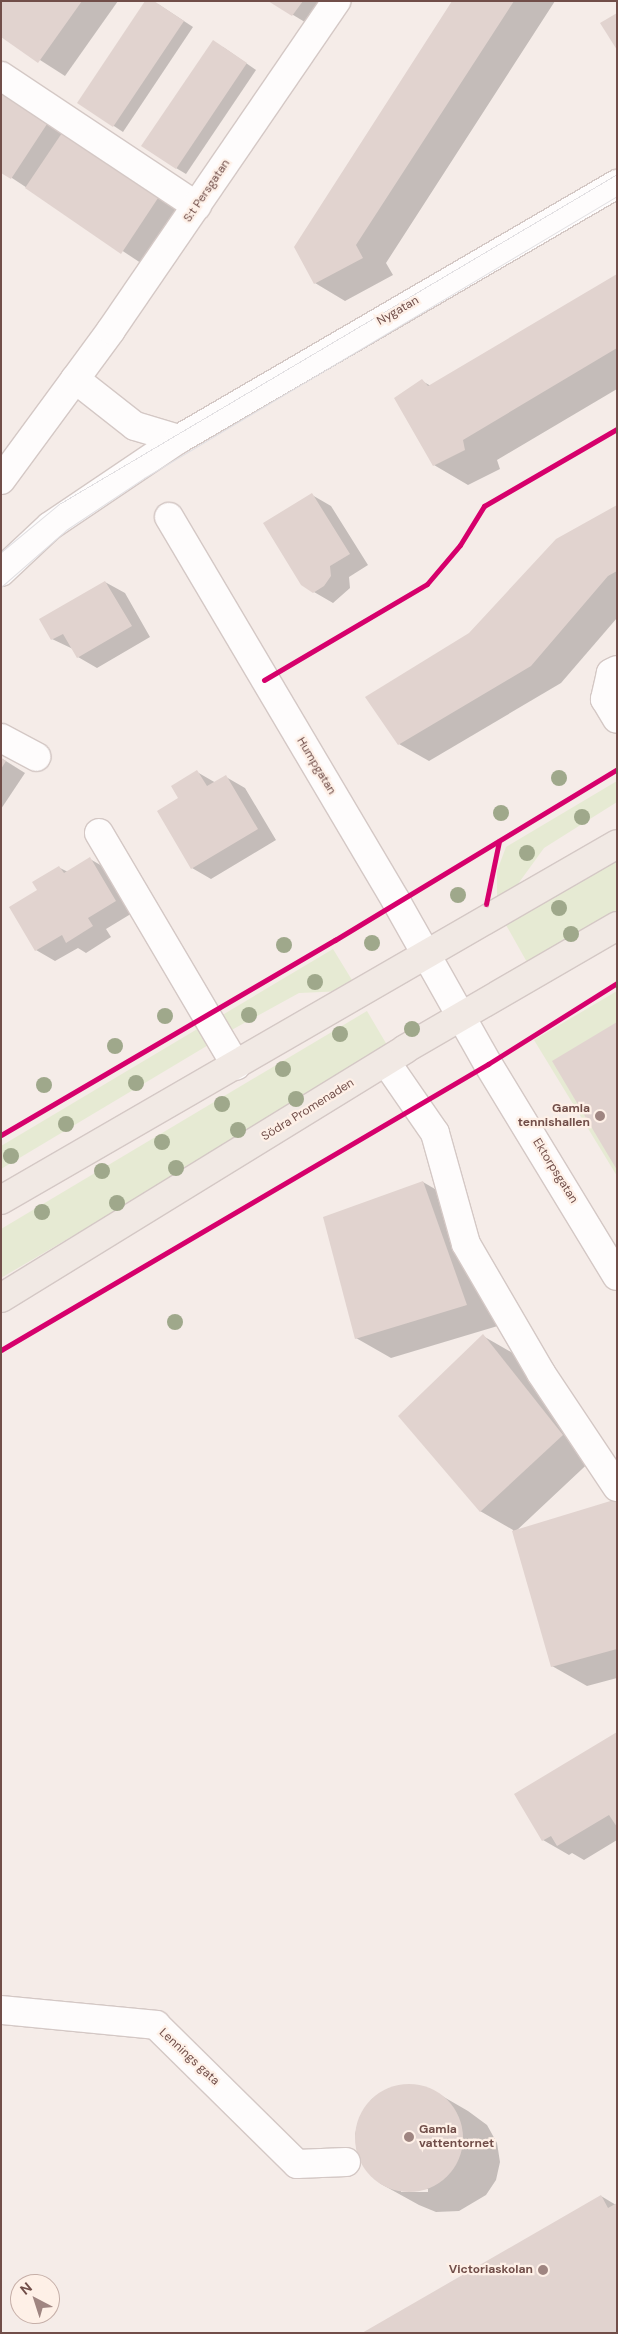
<!DOCTYPE html>
<html>
<head>
<meta charset="utf-8">
<style>
	body { margin:0 }
	#map { position:relative; width:618px; height:2334px; overflow:hidden; background:#f5ece8; font-family:"DM Sans",sans-serif }
	div>[style] { position:absolute }
	.green>* { inset:0; background:#e6ead3 }
	.shadow>* { inset:0; background:#0003 }
	.building>* { inset:0; background:#e1d3cf }
	.round { border-radius:50% }
	.roads { filter:drop-shadow(1px 0 #d4c8c5) drop-shadow(-1px 0 #d4c8c5) drop-shadow(0 1px #d4c8c5) drop-shadow(0 -1px #d4c8c5) }
	.minor>* { height:28px; margin:-14px; padding:0 14px; transform-origin:14px; border-radius:14px; background:#fefcfc }
	.major>* { height:28px; margin:-14px; padding:0 14px; transform-origin:14px; border-radius:14px; background:#f1e9e4 }
	.tram>* { height:1px; margin:-0.5px; padding:0 0.5px; transform-origin:0.5px; border-radius:0.5px; background:#e2e0e3 }
	.cycleway>* { height:5px; margin:-2.5px; padding:0 2.5px; transform-origin:2.5px; border-radius:2.5px; background:#d6006c }
	.trees>* { width:16px; height:16px; margin:-8px; border-radius:50%; background:#9fa88b }
	.dots>* { width:14px; height:14px; translate:-50% -50%; box-sizing:border-box; border:2px solid #fef0e7; border-radius:50% }
	span { translate:-50% -50%; white-space:nowrap; text-align:center; line-height:1.15; -webkit-text-stroke:4.5px #fef0e7; paint-order:stroke }
	.street-label { font-size:12px; color:#714e49 }
	.poi-label { font-size:12px; color:#714e49; font-weight:700 }
	.right { translate:-100% -50%; text-align:right }
	.left { translate:0 -50%; text-align:left }
	.frame { position:absolute; inset:0; border:2px solid #714e49; pointer-events:none }
	.north { position:absolute; left:10px; top:2274px; width:50px; height:50px; box-sizing:border-box; background:#fef0e7; border:1px solid #c6afa8; border-radius:50%; rotate:320deg; font-size:14px; font-weight:700; line-height:20px; text-align:center; color:#714e49 }
	.north::after { content:''; display:block; margin:auto; width:18px; height:22px; background:#9f8581; clip-path:polygon(50% 0,100% 100%,50% 72%,0 100%) }
</style>
</head>
<body>
<div id="map">
	<div class="green">
		<i style="clip-path:polygon(617px 781px,617px 802px,544px 848px,510px 895px,497px 905px,497px 871px,506px 847px)"></i>
		<i style="clip-path:polygon(617px 859px,617px 911px,528px 964px,506px 925px)"></i>
		<i style="clip-path:polygon(333px 949px,355px 985px,344px 991px,299px 993px,228px 1032px,219px 1017px)"></i>
		<i style="clip-path:polygon(617px 991px,617px 1176px,534px 1040px)"></i>
		<i style="clip-path:polygon(367px 1011px,390px 1050px,1px 1278px,1px 1229px)"></i>
		<i style="clip-path:polygon(199px 1028px,210px 1044px,1px 1169px,1px 1146px)"></i>
	</div>
	<div class="shadow">
		<i style="clip-path:polygon(1px 1px,118px 1px,65px 76px,1px 35px)"></i>
		<i style="clip-path:polygon(270px 1px,345px 1px,323px 33px)"></i>
		<i style="clip-path:polygon(454px 1px,555px 1px,386px 263px,393px 275px,345px 301px,315px 283px)"></i>
		<i style="clip-path:polygon(158px 4px,193px 27px,123px 132px,79px 103px)"></i>
		<i style="clip-path:polygon(223px 47px,256px 70px,186px 174px,176px 168px)"></i>
		<i style="clip-path:polygon(1px 89px,196px 213px,156px 273px,12px 178px)"></i>
		<i style="clip-path:polygon(617px 275px,617px 389px,497px 460px,500px 469px,468px 485px,434px 465px,422px 381px,431px 386px)"></i>
		<i style="clip-path:polygon(312px 495px,331px 506px,368px 565px,349px 577px,350px 588px,333px 603px,314px 592px)"></i>
		<i style="clip-path:polygon(617px 506px,617px 618px,561px 683px,429px 761px,399px 744px,469px 634px)"></i>
		<i style="clip-path:polygon(105px 582px,125px 593px,150px 637px,97px 668px,78px 657px,73px 649px,52px 639px)"></i>
		<i style="clip-path:polygon(1px 758px,25px 773px,1px 809px)"></i>
		<i style="clip-path:polygon(197px 772px,216px 783px,226px 777px,245px 788px,276px 840px,211px 879px,192px 868px,180px 798px)"></i>
		<i style="clip-path:polygon(90px 859px,109px 870px,134px 912px,106px 929px,111px 937px,86px 953px,78px 948px,55px 961px,36px 950px,60px 868px,68px 872px)"></i>
		<i style="clip-path:polygon(423px 1182px,457px 1202px,501px 1325px,391px 1358px,356px 1338px)"></i>
		<i style="clip-path:polygon(483px 1336px,518px 1356px,597px 1455px,516px 1531px,617px 1500px,617px 1678px,587px 1686px,552px 1666px,513px 1530px,480px 1511px)"></i>
		<i style="clip-path:polygon(617px 1733px,617px 1840px,584px 1860px,572px 1853px,569px 1855px,543px 1840px)"></i>
		<i style="clip-path:polygon(evenodd,411px 2085px,430px 2089px,468px 2111px,487px 2125px,497px 2143px,500px 2162px,496px 2180px,486px 2195px,459px 2211px,436px 2212px,419px 2205px,381px 2184px,368px 2172px,359px 2157px,355px 2134px,361px 2115px,372px 2099px,390px 2088px,411px 2085px,428px 2189px,428px 2192px,401px 2192px,401px 2190px,428px 2189px)"></i>
		<i style="clip-path:polygon(601px 2196px,616px 2205px,617px 2333px)"></i>
	</div>
	<div class="building">
		<i style="clip-path:polygon(1px 1px,82px 1px,38px 63px,1px 37px)"></i>
		<i style="clip-path:polygon(145px 1px,154px 1px,184px 21px,113px 127px,77px 103px)"></i>
		<i style="clip-path:polygon(268px 1px,303px 1px,292px 16px)"></i>
		<i style="clip-path:polygon(452px 1px,514px 1px,356px 245px,363px 258px,314px 284px,294px 247px)"></i>
		<i style="clip-path:polygon(617px 13px,617px 50px,600px 23px)"></i>
		<i style="clip-path:polygon(213px 40px,247px 63px,176px 169px,141px 146px)"></i>
		<i style="clip-path:polygon(1px 90px,49px 121px,11px 179px,1px 173px)"></i>
		<i style="clip-path:polygon(66px 127px,162px 192px,121px 254px,25px 188px)"></i>
		<i style="clip-path:polygon(617px 274px,617px 348px,463px 440px,465px 450px,433px 466px,394px 398px,422px 379px,428px 386px)"></i>
		<i style="clip-path:polygon(312px 493px,350px 554px,330px 566px,331px 576px,324px 586px,313px 593px,301px 585px,263px 523px)"></i>
		<i style="clip-path:polygon(617px 505px,617px 571px,608px 576px,531px 666px,398px 745px,365px 697px,469px 633px,556px 539px)"></i>
		<i style="clip-path:polygon(105px 581px,132px 626px,77px 658px,63px 634px,51px 640px,39px 619px)"></i>
		<i style="clip-path:polygon(1px 758px,6px 761px,1px 769px)"></i>
		<i style="clip-path:polygon(197px 770px,207px 786px,226px 775px,258px 829px,191px 869px,157px 811px,178px 798px,171px 786px)"></i>
		<i style="clip-path:polygon(90px 857px,116px 901px,88px 918px,93px 926px,66px 943px,62px 935px,35px 951px,9px 907px,37px 890px,32px 882px,59px 866px,64px 873px)"></i>
		<i style="clip-path:polygon(617px 1022px,617px 1170px,552px 1061px)"></i>
		<i style="clip-path:polygon(423px 1181px,467px 1305px,355px 1339px,323px 1217px)"></i>
		<i style="clip-path:polygon(483px 1334px,563px 1435px,480px 1512px,398px 1416px)"></i>
		<i style="clip-path:polygon(617px 1499px,617px 1649px,551px 1667px,512px 1531px)"></i>
		<i style="clip-path:polygon(617px 1732px,617px 1827px,609px 1815px,557px 1846px,551px 1836px,542px 1841px,514px 1794px)"></i>
		<i class="round" style="left:355px;top:2084px;width:108px;height:108px"></i>
		<i style="clip-path:polygon(601px 2195px,608px 2208px,617px 2203px,617px 2333px,362px 2333px)"></i>
	</div>
	<div class="roads">
		<div class="minor">
			<i style="left:1px;top:76px;width:235px;rotate:33.6deg"></i>
			<i style="left:75px;top:379px;width:76px;rotate:38.1deg"></i>
			<i style="left:135px;top:426px;width:46px;rotate:16.5deg"></i>
			<i style="left:1px;top:480px;width:186px;rotate:-53.7deg"></i>
			<i style="left:111px;top:330px;width:399px;rotate:-55.6deg"></i>
			<i style="left:169px;top:517px;width:446px;rotate:59.4deg"></i>
			<i style="left:396px;top:901px;width:187px;rotate:60.6deg"></i>
			<i style="left:488px;top:1064px;width:248px;rotate:58.7deg"></i>
			<i style="left:1px;top:572px;width:67px;rotate:-43.2deg"></i>
			<i style="left:50px;top:526px;width:156px;rotate:-34deg"></i>
			<i style="left:179px;top:439px;width:507px;rotate:-30.21deg"></i>
			<i style="left:617px;top:670px;width:7px;rotate:153deg"></i>
			<i style="left:611px;top:673px;width:27px;rotate:103deg"></i>
			<i style="left:605px;top:699px;width:23px;rotate:59deg"></i>
			<i style="left:1px;top:738px;width:40px;rotate:28deg"></i>
			<i style="left:99px;top:833px;width:270px;rotate:59.5deg"></i>
			<i style="left:386px;top:1062px;width:86px;rotate:55.4deg"></i>
			<i style="left:435px;top:1133px;width:115px;rotate:74.4deg"></i>
			<i style="left:466px;top:1244px;width:149px;rotate:59.8deg"></i>
			<i style="left:541px;top:1373px;width:137px;rotate:56.3deg"></i>
			<i style="left:1px;top:2010px;width:156px;rotate:5.5deg"></i>
			<i style="left:156px;top:2025px;width:198px;rotate:44.6deg"></i>
			<i style="left:297px;top:2164px;width:49px;rotate:-2.3deg"></i>
		</div>
		<div class="major">
			<i style="left:1px;top:1200px;width:711px;rotate:-30.02deg"></i>
			<i style="left:1px;top:1298px;width:475px;rotate:-31.6deg"></i>
			<i style="left:405px;top:1049px;width:245px;rotate:-30.1deg"></i>
		</div>
	</div>
	<div class="tram">
		<i style="left:1px;top:552px;width:75px;rotate:-39.6deg"></i>
		<i style="left:59px;top:504px;width:648px;rotate:-30.6deg"></i>
		<i style="left:1px;top:587px;width:86px;rotate:-41.2deg"></i>
		<i style="left:66px;top:530px;width:94px;rotate:-33.7deg"></i>
		<i style="left:144px;top:478px;width:551px;rotate:-30.8deg"></i>
	</div>
	<div class="cycleway">
		<i style="left:264px;top:680px;width:189px;rotate:-30.5deg"></i>
		<i style="left:427px;top:584px;width:51px;rotate:-49.8deg"></i>
		<i style="left:460px;top:545px;width:46px;rotate:-58.4deg"></i>
		<i style="left:484px;top:506px;width:154px;rotate:-30.1deg"></i>
		<i style="left:486px;top:904px;width:64px;rotate:-78.3deg"></i>
		<i style="left:1px;top:1135px;width:387px;rotate:-30.3deg"></i>
		<i style="left:335px;top:940px;width:330px;rotate:-31.2deg"></i>
		<i style="left:1px;top:1350px;width:565px;rotate:-30.42deg"></i>
		<i style="left:488px;top:1064px;width:152px;rotate:-32.1deg"></i>
	</div>
	<div class="trees">
		<i style="left:559px;top:778px"></i>
		<i style="left:501px;top:813px"></i>
		<i style="left:582px;top:817px"></i>
		<i style="left:527px;top:853px"></i>
		<i style="left:458px;top:895px"></i>
		<i style="left:559px;top:908px"></i>
		<i style="left:571px;top:934px"></i>
		<i style="left:372px;top:943px"></i>
		<i style="left:284px;top:945px"></i>
		<i style="left:315px;top:982px"></i>
		<i style="left:249px;top:1015px"></i>
		<i style="left:165px;top:1016px"></i>
		<i style="left:412px;top:1029px"></i>
		<i style="left:340px;top:1034px"></i>
		<i style="left:115px;top:1046px"></i>
		<i style="left:283px;top:1069px"></i>
		<i style="left:136px;top:1083px"></i>
		<i style="left:44px;top:1085px"></i>
		<i style="left:296px;top:1099px"></i>
		<i style="left:222px;top:1104px"></i>
		<i style="left:66px;top:1124px"></i>
		<i style="left:238px;top:1130px"></i>
		<i style="left:162px;top:1142px"></i>
		<i style="left:11px;top:1156px"></i>
		<i style="left:176px;top:1168px"></i>
		<i style="left:102px;top:1171px"></i>
		<i style="left:117px;top:1203px"></i>
		<i style="left:42px;top:1212px"></i>
		<i style="left:175px;top:1322px"></i>
	</div>
	<div class="dots">
		<i style="left:600px;top:1116px;background:#9f8581"></i>
		<i style="left:409px;top:2137px;background:#9f8581"></i>
		<i style="left:543px;top:2270px;background:#9f8581"></i>
	</div>
	<div class="street-label">
		<span style="left:207px;top:191px;rotate:-56deg">S:t Persgatan</span>
		<span style="left:398px;top:311px;rotate:-30deg">Nygatan</span>
		<span style="left:316px;top:766px;rotate:59deg">Humpgatan</span>
		<span style="left:308px;top:1110px;rotate:-32deg">Södra Promenaden</span>
		<span style="left:555px;top:1171px;rotate:58deg">Ektorpsgatan</span>
		<span style="left:189px;top:2057px;rotate:43deg">Lennings gata</span>
	</div>
	<div class="poi-label">
		<span class="right" style="left:590px;top:1116px">Gamla<br>tennishallen</span>
		<span class="left" style="left:419px;top:2137px">Gamla<br>vattentornet</span>
		<span class="right" style="left:533px;top:2270px">Victoriaskolan</span>
	</div>
	<div class="frame"></div>
	<div class="north">N</div>
</div>
</body>
</html>
